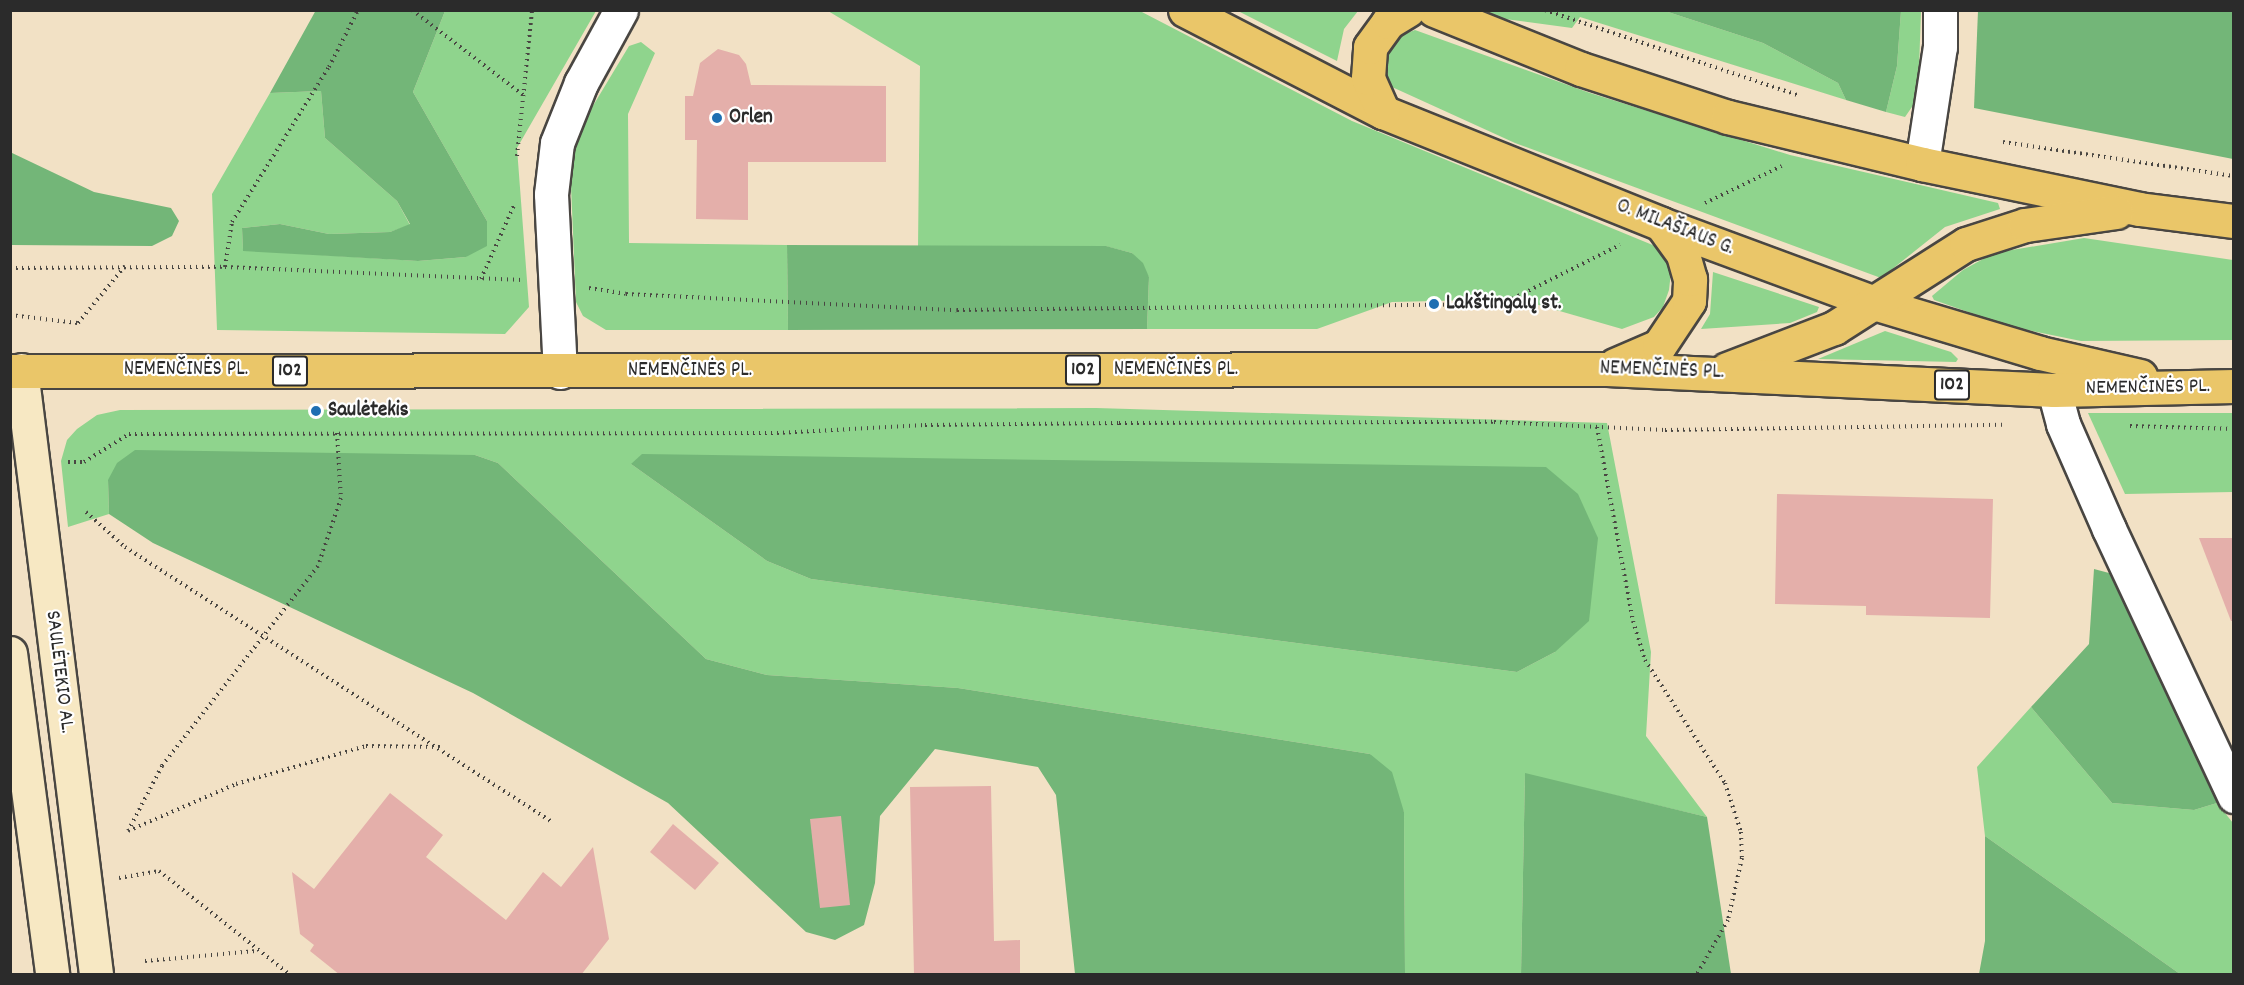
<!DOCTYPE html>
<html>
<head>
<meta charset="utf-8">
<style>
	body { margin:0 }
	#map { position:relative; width:2244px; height:985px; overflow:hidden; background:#f2e1c5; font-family:Dekko,sans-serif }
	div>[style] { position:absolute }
	.green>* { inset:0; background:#8fd48d }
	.forest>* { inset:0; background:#73b678 }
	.building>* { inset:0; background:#e4afaa }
	.path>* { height:4px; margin-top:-2px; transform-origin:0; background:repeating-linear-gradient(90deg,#494642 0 1.5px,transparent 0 6px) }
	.roads { filter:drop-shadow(2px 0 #494642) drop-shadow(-2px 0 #494642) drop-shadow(0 2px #494642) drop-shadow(0 -2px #494642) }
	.minor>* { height:33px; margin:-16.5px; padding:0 16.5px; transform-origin:16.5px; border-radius:16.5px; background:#fff }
	.secondary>* { height:33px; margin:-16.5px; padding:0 16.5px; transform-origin:16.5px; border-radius:16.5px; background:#f7e8c3 }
	.primary>* { height:33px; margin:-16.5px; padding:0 16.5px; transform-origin:16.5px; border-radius:16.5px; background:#eac669 }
	.dots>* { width:16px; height:16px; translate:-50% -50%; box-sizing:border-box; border:3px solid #fff; border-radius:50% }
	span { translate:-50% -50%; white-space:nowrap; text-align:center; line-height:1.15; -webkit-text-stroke:4.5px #fff; paint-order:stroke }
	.shield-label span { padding:2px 4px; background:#fff; border:2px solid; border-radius:4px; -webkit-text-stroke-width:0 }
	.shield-label { font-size:20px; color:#2b2b2b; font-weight:700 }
	.poi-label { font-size:21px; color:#2b2b2b; font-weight:700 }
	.left { translate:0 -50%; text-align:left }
	.street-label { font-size:21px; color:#2b2b2b }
	.frame { position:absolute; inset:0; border:12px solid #2b2b2b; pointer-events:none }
</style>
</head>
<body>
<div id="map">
	<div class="green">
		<i style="clip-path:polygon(445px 11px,596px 11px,517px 148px,529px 307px,505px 334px,217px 330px,212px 194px,270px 93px,321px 91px,325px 138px,397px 201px,410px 225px,390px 232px,329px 234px,280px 224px,242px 228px,243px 250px,418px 261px,466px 257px,487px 221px,413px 92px)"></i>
		<i style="clip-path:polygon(828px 11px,1140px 11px,1352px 121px,1655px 246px,1666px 257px,1671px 272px,1669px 290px,1663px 307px,1654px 317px,1622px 329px,1518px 299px,1392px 302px,1317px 329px,1147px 329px,1149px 277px,1132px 253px,1105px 246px,918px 247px,920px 66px)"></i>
		<i style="clip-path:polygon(1238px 11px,1358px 11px,1344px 29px,1337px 61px)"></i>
		<i style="clip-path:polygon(1480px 11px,1665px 11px,1763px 43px,1838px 83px,1846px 100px,1580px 17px,1572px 28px,1505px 19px)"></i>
		<i style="clip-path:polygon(1901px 11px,1921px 11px,1919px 69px,1914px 104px,1905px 117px,1886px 112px,1897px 66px)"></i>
		<i style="clip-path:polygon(1415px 30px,1590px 93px,1790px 155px,1998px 203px,2000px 209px,1945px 227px,1881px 278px,1515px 143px,1392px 87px,1380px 62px,1389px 40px)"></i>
		<i style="clip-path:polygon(641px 42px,655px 53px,628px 114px,629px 243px,787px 245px,788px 330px,606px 330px,583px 316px,576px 302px,570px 163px,576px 134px,629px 46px)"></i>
		<i style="clip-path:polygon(2084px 238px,2233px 260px,2233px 340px,2081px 341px,2008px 326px,1934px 300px,1932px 296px,1963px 270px,1994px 253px)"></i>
		<i style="clip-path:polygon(1713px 272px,1819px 307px,1817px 312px,1790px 323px,1701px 329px,1710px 314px)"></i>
		<i style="clip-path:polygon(1885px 331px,1951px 352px,1958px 359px,1956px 362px,1818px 359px)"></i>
		<i style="clip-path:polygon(evenodd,1096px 408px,1607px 423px,1651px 652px,1646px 736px,1707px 817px,1525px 774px,1521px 974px,1405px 974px,1404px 812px,1370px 754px,958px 688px,767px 675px,706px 659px,498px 463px,475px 455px,108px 480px,109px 514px,68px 527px,61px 461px,67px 440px,77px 429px,97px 415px,120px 410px,1096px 408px,631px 464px,1555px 652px,1517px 672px,811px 579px,767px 561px,631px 464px)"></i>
		<i style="clip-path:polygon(2088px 413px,2233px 413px,2233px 492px,2125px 494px)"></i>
		<i style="clip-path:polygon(2031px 707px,2112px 803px,2194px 810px,2217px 803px,2233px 823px,2233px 974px,2180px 974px,1985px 836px,1977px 767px)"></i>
	</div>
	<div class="forest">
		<i style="clip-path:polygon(316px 10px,445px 11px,413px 92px,487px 221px,487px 246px,466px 257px,418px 261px,243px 251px,242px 228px,280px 224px,329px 234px,390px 232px,410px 224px,397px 201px,325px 138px,321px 91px,270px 93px)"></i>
		<i style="clip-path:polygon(1665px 11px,1901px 11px,1897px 66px,1886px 112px,1846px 100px,1838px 83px,1763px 43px)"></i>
		<i style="clip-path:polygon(1978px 11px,2233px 11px,2233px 159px,1974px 108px)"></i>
		<i style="clip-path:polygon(10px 152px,94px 192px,171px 208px,179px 221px,172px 236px,152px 246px,11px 245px)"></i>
		<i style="clip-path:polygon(787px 245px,1106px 246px,1132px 253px,1143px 263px,1149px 277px,1147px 329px,788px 330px)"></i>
		<i style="clip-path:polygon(135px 450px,475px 455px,498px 463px,706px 659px,767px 675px,958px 688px,1370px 754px,1392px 772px,1404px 812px,1405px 974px,1075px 974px,1056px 795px,1038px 767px,935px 749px,880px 816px,875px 883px,864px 925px,835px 940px,806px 932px,668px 803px,473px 693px,153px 543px,109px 514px,108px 480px,117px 463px)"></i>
		<i style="clip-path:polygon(642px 454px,1546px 467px,1578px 494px,1598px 538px,1589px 621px,1555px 652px,1517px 672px,811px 579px,767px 561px,631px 464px)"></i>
		<i style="clip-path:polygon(2094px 569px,2124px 577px,2217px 803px,2194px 810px,2112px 803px,2031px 707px,2089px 644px)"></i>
		<i style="clip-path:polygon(1525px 773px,1707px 817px,1731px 974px,1521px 974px)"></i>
		<i style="clip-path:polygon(1985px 836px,2180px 974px,1979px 974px,1985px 941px)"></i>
	</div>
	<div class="building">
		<i style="clip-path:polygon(718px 49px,739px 55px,746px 64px,751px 85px,886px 86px,886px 162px,748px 162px,748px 220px,696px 219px,697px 140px,685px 140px,685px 96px,693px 96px,700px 63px)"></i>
		<i style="clip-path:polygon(1777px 494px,1993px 499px,1990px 618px,1866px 615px,1866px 606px,1775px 604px)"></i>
		<i style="clip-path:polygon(2199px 538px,2234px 538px,2234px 621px,2231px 621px)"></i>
		<i style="clip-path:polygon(991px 786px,994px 941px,1020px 940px,1020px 975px,914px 975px,910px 787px)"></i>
		<i style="clip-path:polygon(390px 793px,443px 835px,426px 857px,506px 920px,543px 872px,561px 887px,593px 847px,609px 939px,581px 975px,340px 975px,310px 951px,314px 945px,300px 934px,292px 872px,314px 889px)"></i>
		<i style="clip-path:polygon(841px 816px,850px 905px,820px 908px,810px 819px)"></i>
		<i style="clip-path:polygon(673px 824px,719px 863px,695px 890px,650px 852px)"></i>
	</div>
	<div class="path">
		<i style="left:412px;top:10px;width:140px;rotate:37.4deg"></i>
		<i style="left:1545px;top:10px;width:266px;rotate:18.6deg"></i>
		<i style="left:2003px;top:142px;width:233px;rotate:8.4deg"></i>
		<i style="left:517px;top:156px;width:147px;rotate:-84.1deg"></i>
		<i style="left:1705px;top:203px;width:85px;rotate:-25.7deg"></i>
		<i style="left:225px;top:267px;width:46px;rotate:-81.2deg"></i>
		<i style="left:232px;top:222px;width:183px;rotate:-58deg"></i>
		<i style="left:329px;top:67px;width:64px;rotate:-63deg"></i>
		<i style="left:10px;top:268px;width:215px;rotate:-0.3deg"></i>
		<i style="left:225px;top:267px;width:297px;rotate:2.5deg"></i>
		<i style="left:481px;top:279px;width:83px;rotate:-65.9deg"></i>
		<i style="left:589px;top:288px;width:37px;rotate:9deg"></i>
		<i style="left:626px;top:294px;width:331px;rotate:2.8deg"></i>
		<i style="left:957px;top:310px;width:545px;rotate:-0.63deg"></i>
		<i style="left:1502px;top:304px;width:132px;rotate:-26.6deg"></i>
		<i style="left:10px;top:315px;width:68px;rotate:6.7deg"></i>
		<i style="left:78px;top:323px;width:74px;rotate:-50.5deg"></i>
		<i style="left:2130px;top:426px;width:104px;rotate:1.7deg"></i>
		<i style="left:1597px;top:427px;width:197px;rotate:79.5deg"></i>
		<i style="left:1633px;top:621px;width:41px;rotate:72.9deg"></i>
		<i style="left:1645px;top:660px;width:147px;rotate:57deg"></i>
		<i style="left:1725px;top:783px;width:52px;rotate:71.9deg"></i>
		<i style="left:1741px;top:832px;width:26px;rotate:88deg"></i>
		<i style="left:1742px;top:858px;width:64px;rotate:102.7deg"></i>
		<i style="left:1728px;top:920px;width:62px;rotate:119.9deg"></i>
		<i style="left:337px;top:433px;width:65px;rotate:86.5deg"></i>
		<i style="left:341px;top:498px;width:72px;rotate:108.7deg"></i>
		<i style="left:318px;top:566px;width:254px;rotate:128deg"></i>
		<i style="left:162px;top:766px;width:73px;rotate:117.6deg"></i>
		<i style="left:128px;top:831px;width:118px;rotate:-23.5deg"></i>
		<i style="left:236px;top:784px;width:135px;rotate:-16.3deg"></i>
		<i style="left:366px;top:746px;width:74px;rotate:0.8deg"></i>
		<i style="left:68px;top:462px;width:16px"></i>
		<i style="left:84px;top:462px;width:53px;rotate:-31.9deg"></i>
		<i style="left:129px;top:434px;width:648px;rotate:-0.09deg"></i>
		<i style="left:777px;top:433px;width:148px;rotate:-3.1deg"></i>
		<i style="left:925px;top:425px;width:194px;rotate:-0.6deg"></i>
		<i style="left:1119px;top:423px;width:375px;rotate:-0.2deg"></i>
		<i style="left:1494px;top:422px;width:171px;rotate:2.7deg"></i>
		<i style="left:1665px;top:430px;width:337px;rotate:-0.9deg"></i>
		<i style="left:86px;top:512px;width:52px;rotate:41.9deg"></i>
		<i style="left:125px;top:547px;width:508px;rotate:32.78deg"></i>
		<i style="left:119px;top:878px;width:41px;rotate:-9.9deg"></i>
		<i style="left:159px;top:871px;width:166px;rotate:38.4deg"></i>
		<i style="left:145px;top:961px;width:113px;rotate:-5.1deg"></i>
	</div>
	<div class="roads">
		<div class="minor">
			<i style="left:1922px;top:164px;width:118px;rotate:-81.3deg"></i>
			<i style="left:1940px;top:47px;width:37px;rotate:-90deg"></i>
			<i style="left:560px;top:372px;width:178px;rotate:-92.9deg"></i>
			<i style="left:551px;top:194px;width:51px;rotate:-83.3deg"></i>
			<i style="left:557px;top:143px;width:65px;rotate:-68.2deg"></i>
			<i style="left:581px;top:83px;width:83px;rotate:-61.3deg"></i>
			<i style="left:2054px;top:390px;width:35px;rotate:75deg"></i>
			<i style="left:2063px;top:424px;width:115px;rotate:66.3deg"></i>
			<i style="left:2109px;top:529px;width:295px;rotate:64.9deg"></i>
		</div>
		<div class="secondary">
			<i style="left:21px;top:370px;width:609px;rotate:82.92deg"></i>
			<i style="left:10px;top:653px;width:324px;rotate:82.5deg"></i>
		</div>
		<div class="primary">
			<i style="left:1185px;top:10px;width:223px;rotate:27.3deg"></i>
			<i style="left:1383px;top:112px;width:300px;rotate:21.9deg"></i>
			<i style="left:1661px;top:224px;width:230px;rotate:20.3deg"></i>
			<i style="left:1877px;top:304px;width:170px;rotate:16.7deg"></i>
			<i style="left:2040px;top:353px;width:103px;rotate:13deg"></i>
			<i style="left:1434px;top:10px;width:158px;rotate:21.9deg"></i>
			<i style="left:1581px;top:69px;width:155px;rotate:18.1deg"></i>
			<i style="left:1728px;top:117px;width:200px;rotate:13.6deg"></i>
			<i style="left:1922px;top:164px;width:222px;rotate:11.7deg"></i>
			<i style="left:2139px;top:209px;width:96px;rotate:7.2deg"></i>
			<i style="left:1383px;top:112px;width:37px;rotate:-114deg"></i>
			<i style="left:1368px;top:78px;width:31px;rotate:-86deg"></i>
			<i style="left:1370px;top:47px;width:31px;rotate:-54deg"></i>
			<i style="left:1388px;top:22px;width:23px;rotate:-31deg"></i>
			<i style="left:1615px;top:365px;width:48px;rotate:-23.4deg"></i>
			<i style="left:1659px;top:346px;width:54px;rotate:-56.3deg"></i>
			<i style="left:1689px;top:301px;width:22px;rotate:-87deg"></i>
			<i style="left:1690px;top:279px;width:26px;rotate:-106deg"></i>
			<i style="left:1683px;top:254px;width:37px;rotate:-126deg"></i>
			<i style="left:1727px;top:369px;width:115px;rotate:-21deg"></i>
			<i style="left:1834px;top:328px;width:156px;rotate:-32.5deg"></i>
			<i style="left:1966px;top:244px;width:62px;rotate:-17.9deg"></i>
			<i style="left:2025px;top:225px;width:92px;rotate:-8.1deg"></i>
			<i style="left:10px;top:371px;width:1597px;rotate:-0.07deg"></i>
			<i style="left:1607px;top:369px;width:447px;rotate:2.7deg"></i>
			<i style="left:2054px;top:390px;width:180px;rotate:-1.3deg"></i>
		</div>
	</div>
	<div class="dots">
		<i style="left:717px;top:118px;background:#1f6fb2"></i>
		<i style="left:1434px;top:304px;background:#1f6fb2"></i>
		<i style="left:316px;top:411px;background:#1f6fb2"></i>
	</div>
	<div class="shield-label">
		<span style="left:1083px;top:370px">102</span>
		<span style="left:290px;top:371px">102</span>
		<span style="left:1952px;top:385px">102</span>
	</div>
	<div class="poi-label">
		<span class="left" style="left:729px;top:118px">Orlen</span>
		<span class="left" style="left:1446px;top:304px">Lakštingalų st.</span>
		<span class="left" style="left:328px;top:411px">Saulėtekis</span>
	</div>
	<div class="street-label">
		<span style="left:1675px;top:228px;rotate:21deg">O. MILAŠIAUS G.</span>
		<span style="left:186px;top:370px">NEMENČINĖS PL.</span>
		<span style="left:1176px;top:370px">NEMENČINĖS PL.</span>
		<span style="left:690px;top:371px">NEMENČINĖS PL.</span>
		<span style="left:1662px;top:371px;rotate:2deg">NEMENČINĖS PL.</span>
		<span style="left:2148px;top:388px;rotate:-1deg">NEMENČINĖS PL.</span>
		<span style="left:59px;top:672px;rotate:83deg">SAULĖTEKIO AL.</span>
	</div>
	<div class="frame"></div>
</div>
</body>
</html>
